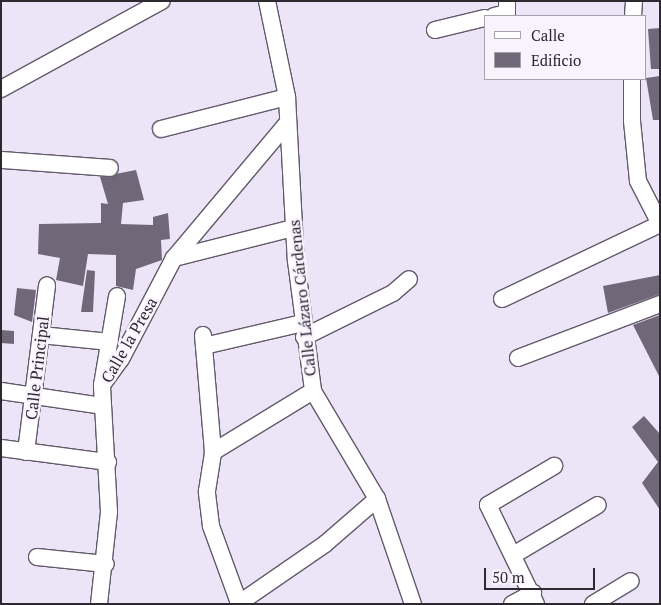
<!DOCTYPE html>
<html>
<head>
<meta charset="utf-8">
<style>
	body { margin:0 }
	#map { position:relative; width:661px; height:605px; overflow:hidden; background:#ece4f7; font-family:"PT Serif",serif }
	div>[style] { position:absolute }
	.building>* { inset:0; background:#706879 }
	.roads { filter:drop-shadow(1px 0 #625a6a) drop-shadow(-1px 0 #625a6a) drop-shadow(0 1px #625a6a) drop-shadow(0 -1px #625a6a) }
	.street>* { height:16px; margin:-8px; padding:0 8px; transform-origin:8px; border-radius:8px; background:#fff }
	span { translate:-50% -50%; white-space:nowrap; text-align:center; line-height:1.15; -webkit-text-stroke:5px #f8f3fe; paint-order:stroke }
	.street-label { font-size:16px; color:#2c2930 }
	.frame { position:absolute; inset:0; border:2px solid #2c2930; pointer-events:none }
	.legend { position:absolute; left:484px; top:15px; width:162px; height:65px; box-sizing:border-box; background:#f8f3fe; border:1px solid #a6a2ac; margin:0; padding:6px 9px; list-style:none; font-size:15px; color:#2c2930 }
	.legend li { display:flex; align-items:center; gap:10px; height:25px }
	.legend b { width:25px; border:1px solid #a6a2ac }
	.scale { position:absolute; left:484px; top:568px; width:111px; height:22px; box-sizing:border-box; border:2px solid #2c2930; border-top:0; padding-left:6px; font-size:15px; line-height:18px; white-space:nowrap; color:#2c2930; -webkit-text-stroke:4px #f8f3fe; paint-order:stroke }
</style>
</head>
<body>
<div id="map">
	<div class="building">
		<i style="clip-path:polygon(660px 28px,660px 69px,651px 69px,648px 29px)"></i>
		<i style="clip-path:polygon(660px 76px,660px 120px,653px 120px,646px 78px)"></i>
		<i style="clip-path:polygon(136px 170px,144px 200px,123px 203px,121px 224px,153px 225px,153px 217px,168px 213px,170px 239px,161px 240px,162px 260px,136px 269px,133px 290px,116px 286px,116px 255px,88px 254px,83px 286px,56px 280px,60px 258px,38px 254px,39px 224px,101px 223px,101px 203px,108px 204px,100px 177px)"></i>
		<i style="clip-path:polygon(87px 270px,95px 271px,93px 312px,81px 312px)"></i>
		<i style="clip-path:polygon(660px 275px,660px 294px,608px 313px,603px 286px)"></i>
		<i style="clip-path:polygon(17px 288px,36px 290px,32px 322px,14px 315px)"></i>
		<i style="clip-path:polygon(660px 315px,660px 378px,633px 325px)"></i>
		<i style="clip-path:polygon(1px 330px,14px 331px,14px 344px,1px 343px)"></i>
		<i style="clip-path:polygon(644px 416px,660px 434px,660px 510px,642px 483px,658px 462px,632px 427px)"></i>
	</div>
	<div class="roads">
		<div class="street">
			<i style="left:267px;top:1px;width:98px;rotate:78.2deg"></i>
			<i style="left:287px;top:97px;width:164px;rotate:86.9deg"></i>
			<i style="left:296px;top:261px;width:131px;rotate:82.5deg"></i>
			<i style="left:313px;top:391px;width:126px;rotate:59.3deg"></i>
			<i style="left:377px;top:499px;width:111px;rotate:71.1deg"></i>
			<i style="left:494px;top:16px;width:13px;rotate:-13deg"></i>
			<i style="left:507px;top:13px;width:12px;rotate:-90deg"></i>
			<i style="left:633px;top:16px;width:15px;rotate:-86deg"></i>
			<i style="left:435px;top:30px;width:51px;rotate:-13.5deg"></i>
			<i style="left:632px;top:79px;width:42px;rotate:90deg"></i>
			<i style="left:632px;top:121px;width:60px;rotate:84.3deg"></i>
			<i style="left:638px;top:181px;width:48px;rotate:62.9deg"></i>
			<i style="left:1px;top:89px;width:183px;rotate:-28.7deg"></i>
			<i style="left:161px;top:129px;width:130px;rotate:-14.3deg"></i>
			<i style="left:1px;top:160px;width:109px;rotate:4.2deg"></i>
			<i style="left:174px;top:258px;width:123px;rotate:-14.1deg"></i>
			<i style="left:502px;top:299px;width:175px;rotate:-25.4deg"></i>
			<i style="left:41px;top:335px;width:69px;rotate:5.8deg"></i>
			<i style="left:203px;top:335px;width:117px;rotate:85.1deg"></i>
			<i style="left:304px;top:337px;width:99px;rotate:-26.3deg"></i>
			<i style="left:393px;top:293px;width:21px;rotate:-41deg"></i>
			<i style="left:204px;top:346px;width:102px;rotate:-13.1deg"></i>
			<i style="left:518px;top:358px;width:152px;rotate:-20.8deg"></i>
			<i style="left:102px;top:385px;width:32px;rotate:-54deg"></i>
			<i style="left:121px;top:359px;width:114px;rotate:-62.3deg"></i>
			<i style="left:174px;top:258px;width:177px;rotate:-50deg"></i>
			<i style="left:1px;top:391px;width:102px;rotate:8.4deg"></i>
			<i style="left:1px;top:448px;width:108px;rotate:7.5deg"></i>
			<i style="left:26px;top:452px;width:168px;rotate:-82.8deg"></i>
			<i style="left:515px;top:554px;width:96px;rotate:-30.6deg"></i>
			<i style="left:37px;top:557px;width:69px;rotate:5.8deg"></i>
			<i style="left:239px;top:603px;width:82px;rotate:-110deg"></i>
			<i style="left:211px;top:526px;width:35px;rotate:-97deg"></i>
			<i style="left:207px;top:491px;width:39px;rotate:-81deg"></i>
			<i style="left:213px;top:452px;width:117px;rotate:-31.4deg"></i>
			<i style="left:99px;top:604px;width:93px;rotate:-83.8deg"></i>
			<i style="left:109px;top:512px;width:127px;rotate:-93.2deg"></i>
			<i style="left:102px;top:385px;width:90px;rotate:-80.4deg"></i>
			<i style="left:238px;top:604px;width:106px;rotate:-34.6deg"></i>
			<i style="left:325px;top:544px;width:69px;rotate:-40.9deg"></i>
			<i style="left:512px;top:604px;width:24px;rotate:-28deg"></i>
			<i style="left:536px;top:604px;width:110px;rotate:-115.9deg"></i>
			<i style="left:488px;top:505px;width:77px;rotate:-30.6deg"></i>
			<i style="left:593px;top:604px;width:44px;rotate:-31.2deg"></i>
		</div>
	</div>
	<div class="street-label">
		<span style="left:302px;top:298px;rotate:-96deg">Calle Lázaro Cárdenas</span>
		<span style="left:129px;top:340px;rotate:-60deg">Calle la Presa</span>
		<span style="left:37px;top:368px;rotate:-83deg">Calle Principal</span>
	</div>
	<div class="frame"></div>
	<ul class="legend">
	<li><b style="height:6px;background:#fff"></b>Calle</li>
	<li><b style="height:14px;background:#706879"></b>Edificio</li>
	</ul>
	<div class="scale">50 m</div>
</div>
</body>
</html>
